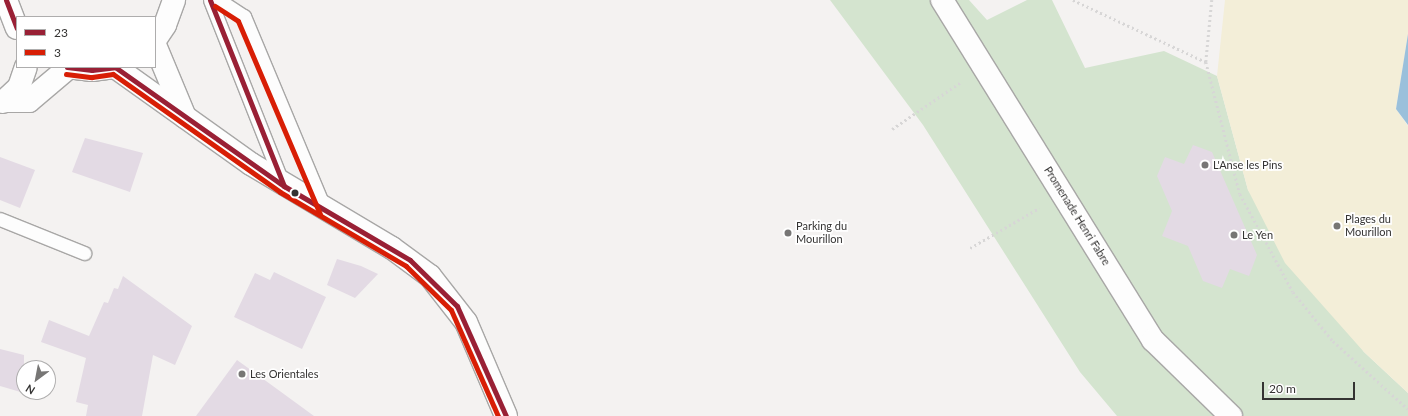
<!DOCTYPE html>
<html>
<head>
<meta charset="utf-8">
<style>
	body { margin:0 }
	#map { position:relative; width:1408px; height:416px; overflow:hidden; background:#f4f2f1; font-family:Lato,sans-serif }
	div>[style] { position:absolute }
	.green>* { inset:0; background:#d4e4cf }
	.sand>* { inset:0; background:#f3eed8 }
	.water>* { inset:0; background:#9ac0db }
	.building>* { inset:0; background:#e3dae4 }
	.path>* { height:2.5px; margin-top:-1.25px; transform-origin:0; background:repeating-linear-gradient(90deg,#d7d6d6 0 2px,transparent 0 5px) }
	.roads { filter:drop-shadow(1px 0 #a8a7a6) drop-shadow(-1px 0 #a8a7a6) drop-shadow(0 1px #a8a7a6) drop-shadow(0 -1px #a8a7a6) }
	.lane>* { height:13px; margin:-6.5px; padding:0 6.5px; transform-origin:6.5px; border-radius:6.5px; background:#fdfdfd }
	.street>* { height:22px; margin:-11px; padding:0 11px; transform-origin:11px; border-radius:11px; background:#fdfdfd }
	.secondary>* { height:22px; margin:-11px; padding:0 11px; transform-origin:11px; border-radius:11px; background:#fdfdfd }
	.bus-1>* { height:5px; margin:-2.5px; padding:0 2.5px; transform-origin:2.5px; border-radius:2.5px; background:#992035 }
	.bus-2>* { height:5px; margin:-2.5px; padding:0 2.5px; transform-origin:2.5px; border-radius:2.5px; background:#d81e05 }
	.dots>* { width:11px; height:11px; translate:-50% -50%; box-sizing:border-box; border:2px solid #fff; border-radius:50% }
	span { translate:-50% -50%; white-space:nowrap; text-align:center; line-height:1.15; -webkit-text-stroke:3.5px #fff; paint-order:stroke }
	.poi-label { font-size:11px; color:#343332 }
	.left { translate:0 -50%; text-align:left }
	.street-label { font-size:11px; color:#343332 }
	.legend { position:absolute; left:16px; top:16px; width:140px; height:52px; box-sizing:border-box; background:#fff; border:1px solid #aeadad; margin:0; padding:5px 7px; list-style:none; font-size:12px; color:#343332 }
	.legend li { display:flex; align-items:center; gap:8px; height:20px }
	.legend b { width:20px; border:1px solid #aeadad }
	.north { position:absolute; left:16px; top:360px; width:40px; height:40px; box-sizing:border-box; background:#fff; border:1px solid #aeadad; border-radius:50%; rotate:212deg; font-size:11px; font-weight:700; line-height:16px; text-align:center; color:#343332 }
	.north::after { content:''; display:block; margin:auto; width:14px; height:18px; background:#777675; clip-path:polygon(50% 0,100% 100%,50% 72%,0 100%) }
	.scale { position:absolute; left:1262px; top:382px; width:93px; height:18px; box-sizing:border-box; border:2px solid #343332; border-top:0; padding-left:5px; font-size:12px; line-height:14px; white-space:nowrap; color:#343332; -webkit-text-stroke:3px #fff; paint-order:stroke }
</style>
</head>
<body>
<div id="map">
	<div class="green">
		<i style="clip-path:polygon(830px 0,969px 0,987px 20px,1027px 0,1052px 0,1085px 68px,1164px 51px,1217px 76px,1248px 190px,1364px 352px,1408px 393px,1408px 416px,1117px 416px,1080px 372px,923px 125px)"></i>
	</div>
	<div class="sand">
		<i style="clip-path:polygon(1225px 0,1408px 0,1408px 34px,1396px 109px,1408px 126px,1408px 393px,1364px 352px,1285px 263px,1248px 190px,1217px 76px)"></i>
	</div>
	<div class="water">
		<i style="clip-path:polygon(1408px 34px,1408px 125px,1396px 109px)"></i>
	</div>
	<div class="building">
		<i style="clip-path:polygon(85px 138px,143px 153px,130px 192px,72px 172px)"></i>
		<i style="clip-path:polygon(1193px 145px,1212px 152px,1257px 255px,1249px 276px,1230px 269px,1222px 288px,1203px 281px,1188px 246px,1162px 236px,1172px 211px,1157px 176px,1165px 157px,1184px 164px)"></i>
		<i style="clip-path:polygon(0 157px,35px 170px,20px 208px,0 200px)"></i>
		<i style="clip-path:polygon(337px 259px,361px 266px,378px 274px,355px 298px,327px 285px)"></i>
		<i style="clip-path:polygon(274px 272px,326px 297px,302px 349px,234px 317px,255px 273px,270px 280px)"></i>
		<i style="clip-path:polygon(123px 276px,192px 326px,175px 365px,153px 355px,142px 416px,86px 416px,88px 405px,76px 402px,86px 358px,41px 342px,49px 320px,89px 336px,104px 302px,108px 303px,114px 288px,118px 289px)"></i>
		<i style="clip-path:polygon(0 349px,24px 355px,24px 393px,0 386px)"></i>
		<i style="clip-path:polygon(237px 360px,277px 389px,314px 416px,196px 416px)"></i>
	</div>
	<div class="path">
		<i style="left:1073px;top:0;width:147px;rotate:25deg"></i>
		<i style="left:1212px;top:0;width:62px;rotate:95.5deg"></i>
		<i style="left:1206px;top:62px;width:136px;rotate:75.6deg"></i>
		<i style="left:1240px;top:194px;width:111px;rotate:61.6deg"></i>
		<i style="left:1293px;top:292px;width:63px;rotate:50.8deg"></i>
		<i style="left:1333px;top:341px;width:101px;rotate:42.2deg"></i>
		<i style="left:892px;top:129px;width:83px;rotate:-34.3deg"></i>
		<i style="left:970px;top:248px;width:80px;rotate:-30.1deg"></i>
	</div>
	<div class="roads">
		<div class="lane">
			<i style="left:210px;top:0;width:196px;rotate:68.4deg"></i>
			<i style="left:219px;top:0;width:30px;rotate:33deg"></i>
			<i style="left:244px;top:16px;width:207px;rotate:67.3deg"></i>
			<i style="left:0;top:219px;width:91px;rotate:22deg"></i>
		</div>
		<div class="street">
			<i style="left:942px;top:0;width:400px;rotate:58.2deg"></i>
			<i style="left:1153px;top:340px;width:109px;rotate:44.3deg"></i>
			<i style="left:0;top:101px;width:29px"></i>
			<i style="left:29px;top:101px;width:51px;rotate:-40.2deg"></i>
			<i style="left:3px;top:102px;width:22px;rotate:-43deg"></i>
			<i style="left:19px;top:87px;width:21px;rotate:-71deg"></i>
		</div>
		<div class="secondary">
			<i style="left:6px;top:0;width:30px;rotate:69deg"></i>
			<i style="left:155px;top:40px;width:18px;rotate:-56deg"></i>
			<i style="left:165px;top:25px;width:27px;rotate:-70deg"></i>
			<i style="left:155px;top:45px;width:78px;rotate:67.4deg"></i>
			<i style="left:67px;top:67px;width:25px;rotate:7deg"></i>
			<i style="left:92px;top:70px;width:23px;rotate:-7deg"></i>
			<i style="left:115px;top:67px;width:167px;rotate:35.5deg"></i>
			<i style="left:251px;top:164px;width:164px;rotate:30.8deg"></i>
			<i style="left:392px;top:248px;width:47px;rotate:36.4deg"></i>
			<i style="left:430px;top:276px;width:58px;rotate:52deg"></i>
			<i style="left:466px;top:322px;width:102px;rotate:66.9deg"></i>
		</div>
	</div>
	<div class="bus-1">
		<i style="left:6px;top:0;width:30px;rotate:69deg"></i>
		<i style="left:210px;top:0;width:200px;rotate:68.3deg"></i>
		<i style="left:67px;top:67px;width:25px;rotate:7deg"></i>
		<i style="left:92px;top:70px;width:23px;rotate:-7deg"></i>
		<i style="left:115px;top:67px;width:207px;rotate:35.2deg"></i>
		<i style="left:284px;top:186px;width:146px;rotate:30.4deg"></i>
		<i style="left:410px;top:260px;width:66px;rotate:44.4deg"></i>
		<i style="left:457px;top:306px;width:120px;rotate:66deg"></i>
	</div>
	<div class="bus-2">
		<i style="left:215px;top:6px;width:27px;rotate:33deg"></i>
		<i style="left:238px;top:21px;width:210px;rotate:67deg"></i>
		<i style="left:66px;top:74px;width:26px;rotate:7deg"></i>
		<i style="left:92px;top:77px;width:21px;rotate:-8deg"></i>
		<i style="left:113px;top:74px;width:204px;rotate:35.2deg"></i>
		<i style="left:280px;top:192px;width:146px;rotate:30.4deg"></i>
		<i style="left:406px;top:266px;width:63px;rotate:44.4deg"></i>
		<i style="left:451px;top:310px;width:116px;rotate:66.1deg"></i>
	</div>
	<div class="dots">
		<i style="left:1205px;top:165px;background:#777675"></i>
		<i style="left:295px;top:193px;background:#343332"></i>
		<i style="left:1337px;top:226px;background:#777675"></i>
		<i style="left:788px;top:233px;background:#777675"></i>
		<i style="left:1234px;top:235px;background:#777675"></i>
		<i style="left:242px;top:374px;background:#777675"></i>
	</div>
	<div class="poi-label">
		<span class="left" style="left:1213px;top:165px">L'Anse les Pins</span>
		<span class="left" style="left:1345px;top:226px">Plages du<br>Mourillon</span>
		<span class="left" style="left:796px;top:233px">Parking du<br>Mourillon</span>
		<span class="left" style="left:1242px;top:235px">Le Yen</span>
		<span class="left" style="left:250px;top:374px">Les Orientales</span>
	</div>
	<div class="street-label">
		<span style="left:1077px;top:216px;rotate:58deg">Promenade Henri Fabre</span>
	</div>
	<ul class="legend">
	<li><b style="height:5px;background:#992035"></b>23</li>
	<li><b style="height:5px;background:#d81e05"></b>3</li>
	</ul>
	<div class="north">N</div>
	<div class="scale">20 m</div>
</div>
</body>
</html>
